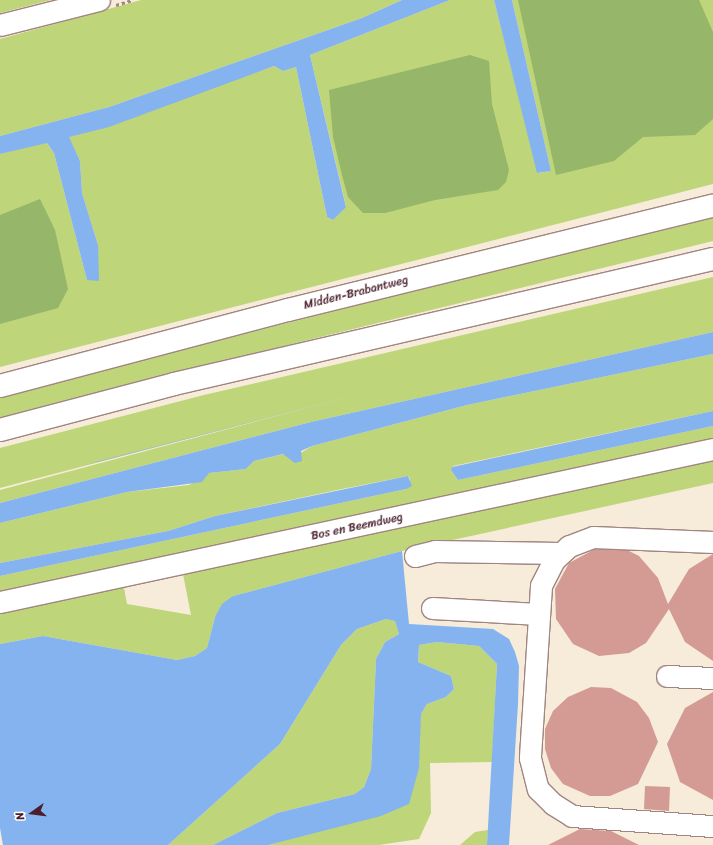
<!DOCTYPE html>
<html>
<head>
<meta charset="utf-8">
<style>
	body { margin:0 }
	#map { position:relative; width:713px; height:845px; overflow:hidden; background:#f7ebd9; font-family:Sriracha,sans-serif }
	div>[style] { position:absolute }
	.green>* { inset:0; background:#bed579 }
	.forest>* { inset:0; background:#96b669 }
	.water>* { inset:0; background:#84b3ef }
	.building>* { inset:0; background:#d49a94 }
	.path>* { height:2.5px; margin-top:-1.25px; transform-origin:0; background:repeating-linear-gradient(90deg,#a08582 0 3px,transparent 0 6px) }
	.roads { filter:drop-shadow(1px 0 #a08582) drop-shadow(-1px 0 #a08582) drop-shadow(0 1px #a08582) drop-shadow(0 -1px #a08582) }
	.minor>* { height:21px; margin:-10.5px; padding:0 10.5px; transform-origin:10.5px; border-radius:10.5px; background:#fff }
	.highway>* { height:22px; margin:-11px; padding:0 11px; transform-origin:11px; border-radius:11px; background:#fff }
	span { translate:-50% -50%; white-space:nowrap; text-align:center; line-height:1.15; -webkit-text-stroke:4px #fff; paint-order:stroke }
	.street-label { font-size:12px; color:#4a1f2b }
	.north { position:absolute; left:12px; top:793px; width:40px; height:40px; -webkit-text-stroke:3px #fff; paint-order:stroke; rotate:256deg; font-size:11px; font-weight:700; line-height:16px; text-align:center; color:#4a1f2b }
	.north::after { content:''; display:block; margin:auto; width:14px; height:18px; background:#4a1f2b; clip-path:polygon(50% 0,100% 100%,50% 72%,0 100%) }
</style>
</head>
<body>
<div id="map">
	<div class="green">
		<i style="clip-path:polygon(0 0,51px 0,0 13px)"></i>
		<i style="clip-path:polygon(141px 0,402px 0,362px 18px,109px 107px,0 136px,0 39px)"></i>
		<i style="clip-path:polygon(450px 0,494px 0,538px 173px,551px 171px,512px 0,713px 0,713px 184px,0 367px,0 154px,46px 142px,54px 153px,87px 280px,98px 245px,82px 193px,80px 161px,68px 137px,274px 66px,283px 71px,296px 67px,327px 217px,333px 220px,346px 206px,310px 55px)"></i>
		<i style="clip-path:polygon(713px 216px,713px 241px,304px 341px,0 420px,0 395px)"></i>
		<i style="clip-path:polygon(713px 277px,713px 332px,311px 422px,0 503px,0 490px,359px 394px,0 488px,0 448px,204px 395px)"></i>
		<i style="clip-path:polygon(713px 354px,713px 411px,453px 466px,451px 470px,458px 480px,713px 426px,713px 445px,0 596px,0 576px,406px 489px,410px 479px,408px 476px,337px 490px,215px 516px,168px 531px,0 563px,0 523px,127px 492px,189px 485px,209px 473px,246px 469px,254px 461px,284px 454px,291px 459px,312px 446px,467px 405px)"></i>
		<i style="clip-path:polygon(713px 454px,713px 483px,402px 551px,233px 596px,215px 617px,207px 648px,195px 656px,177px 660px,43px 636px,0 644px,0 610px,147px 577px,148px 582px,124px 588px,127px 604px,191px 615px,183px 574px,152px 581px,151px 577px)"></i>
		<i style="clip-path:polygon(386px 619px,395px 621px,399px 634px,385px 642px,376px 659px,371px 769px,364px 787px,355px 794px,277px 813px,213px 845px,168px 845px,280px 744px,341px 645px,357px 629px)"></i>
		<i style="clip-path:polygon(437px 642px,479px 646px,497px 664px,492px 762px,430px 763px,431px 813px,419px 839px,379px 845px,268px 845px,330px 827px,419px 735px,421px 714px,427px 704px,446px 697px,454px 689px,451px 676px,418px 662px,419px 645px)"></i>
		<i style="clip-path:polygon(488px 830px,487px 845px,460px 845px,475px 832px)"></i>
	</div>
	<div class="forest">
		<i style="clip-path:polygon(518px 0,699px 0,713px 32px,713px 119px,695px 135px,643px 137px,614px 161px,556px 175px)"></i>
		<i style="clip-path:polygon(470px 55px,489px 61px,492px 104px,509px 170px,506px 182px,498px 190px,435px 200px,385px 213px,363px 213px,348px 197px,342px 175px,333px 137px,329px 90px)"></i>
		<i style="clip-path:polygon(40px 199px,55px 230px,68px 289px,58px 308px,0 324px,0 215px)"></i>
	</div>
	<div class="water">
		<i style="clip-path:polygon(402px 0,450px 0,310px 55px,346px 207px,333px 220px,327px 217px,296px 67px,283px 71px,274px 66px,109px 127px,69px 137px,80px 161px,82px 193px,98px 245px,99px 281px,87px 280px,54px 153px,47px 143px,0 154px,0 136px,109px 107px,362px 18px)"></i>
		<i style="clip-path:polygon(494px 0,512px 0,551px 171px,537px 173px)"></i>
		<i style="clip-path:polygon(713px 332px,713px 354px,467px 405px,312px 446px,301px 451px,302px 461px,295px 463px,283px 454px,254px 461px,246px 469px,209px 473px,202px 482px,127px 492px,0 523px,0 503px,311px 422px)"></i>
		<i style="clip-path:polygon(360px 394px,86px 465px,0 490px,103px 460px)"></i>
		<i style="clip-path:polygon(713px 411px,713px 426px,458px 480px,451px 470px,452px 467px)"></i>
		<i style="clip-path:polygon(408px 476px,412px 486px,406px 489px,0 576px,0 563px,168px 531px,215px 516px)"></i>
		<i style="clip-path:polygon(402px 551px,409px 624px,493px 629px,509px 639px,515px 652px,519px 666px,518px 704px,509px 845px,487px 845px,497px 664px,479px 646px,437px 642px,419px 645px,418px 662px,451px 676px,454px 689px,446px 697px,427px 704px,421px 714px,419px 768px,409px 804px,381px 816px,268px 845px,213px 845px,277px 813px,355px 794px,364px 787px,371px 769px,376px 659px,385px 642px,399px 634px,395px 621px,386px 619px,357px 629px,341px 645px,280px 744px,168px 845px,3px 845px,0 828px,0 644px,43px 636px,177px 660px,195px 656px,207px 648px,215px 617px,222px 604px,233px 596px)"></i>
	</div>
	<div class="building">
		<i style="clip-path:polygon(595px 549px,627px 550px,639px 556px,658px 578px,668px 604px,689px 569px,713px 554px,713px 661px,685px 642px,669px 609px,646px 643px,629px 653px,599px 656px,573px 644px,556px 619px,555px 589px,569px 563px)"></i>
		<i style="clip-path:polygon(591px 687px,611px 688px,637px 702px,649px 718px,658px 742px,638px 784px,610px 796px,590px 796px,563px 784px,551px 768px,545px 749px,545px 729px,553px 711px,568px 697px)"></i>
		<i style="clip-path:polygon(713px 692px,713px 800px,680px 782px,667px 744px,685px 708px)"></i>
		<i style="clip-path:polygon(645px 786px,670px 787px,669px 811px,644px 809px)"></i>
		<i style="clip-path:polygon(580px 829px,611px 831px,639px 845px,548px 845px)"></i>
	</div>
	<div class="path">
		<i style="left:116px;top:5px;width:17px;rotate:-17deg"></i>
	</div>
	<div class="roads">
		<div class="minor">
			<i style="left:0;top:25px;width:102px;rotate:-14.2deg"></i>
			<i style="left:713px;top:542px;width:120px;rotate:-177.6deg"></i>
			<i style="left:593px;top:537px;width:26px;rotate:159deg"></i>
			<i style="left:569px;top:546px;width:21px;rotate:137deg"></i>
			<i style="left:554px;top:560px;width:29px;rotate:117deg"></i>
			<i style="left:541px;top:586px;width:172px;rotate:93.7deg"></i>
			<i style="left:530px;top:758px;width:32px;rotate:76deg"></i>
			<i style="left:538px;top:789px;width:21px;rotate:45deg"></i>
			<i style="left:553px;top:804px;width:22px;rotate:32deg"></i>
			<i style="left:572px;top:816px;width:141px;rotate:4.1deg"></i>
			<i style="left:415px;top:556px;width:21px;rotate:-14deg"></i>
			<i style="left:435px;top:551px;width:125px;rotate:0.9deg"></i>
			<i style="left:0;top:602px;width:729px;rotate:-12.11deg"></i>
			<i style="left:432px;top:608px;width:107px;rotate:3.2deg"></i>
			<i style="left:667px;top:676px;width:46px;rotate:2.5deg"></i>
		</div>
		<div class="highway">
			<i style="left:0;top:386px;width:298px;rotate:-14.8deg"></i>
			<i style="left:288px;top:310px;width:438px;rotate:-13.8deg"></i>
			<i style="left:0;top:430px;width:180px;rotate:-14.8deg"></i>
			<i style="left:174px;top:384px;width:553px;rotate:-13.06deg"></i>
		</div>
	</div>
	<div class="street-label">
		<span style="left:356px;top:293px;rotate:-14deg">Midden-Brabantweg</span>
		<span style="left:357px;top:527px;rotate:-12deg">Bos en Beemdweg</span>
	</div>
	<div class="north">N</div>
</div>
</body>
</html>
